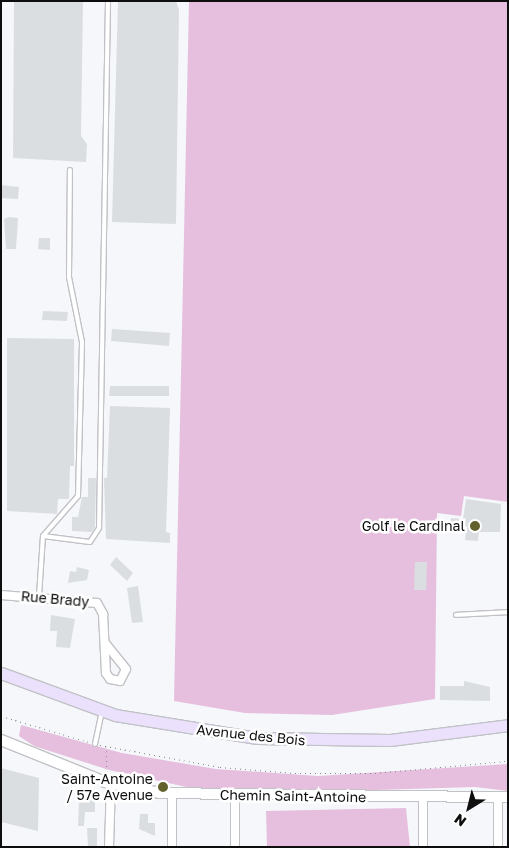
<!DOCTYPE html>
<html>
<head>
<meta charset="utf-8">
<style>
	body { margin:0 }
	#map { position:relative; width:509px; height:848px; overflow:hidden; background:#f6f7fb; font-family:"Golos Text",sans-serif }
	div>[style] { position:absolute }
	.green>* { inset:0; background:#e6bfdf }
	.building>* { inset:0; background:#dadee1 }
	.path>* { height:1px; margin-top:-0.5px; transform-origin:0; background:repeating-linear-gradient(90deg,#838486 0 1px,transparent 0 5px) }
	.roads { filter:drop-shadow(1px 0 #c1c2c6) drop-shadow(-1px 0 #c1c2c6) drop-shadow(0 1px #c1c2c6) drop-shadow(0 -1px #c1c2c6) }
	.lane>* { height:4px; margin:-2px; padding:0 2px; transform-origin:2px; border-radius:2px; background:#fff }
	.street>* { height:8px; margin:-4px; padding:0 4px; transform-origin:4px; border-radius:4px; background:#fff }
	.secondary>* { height:10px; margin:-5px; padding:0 5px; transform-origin:5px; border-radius:5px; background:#fff }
	.primary>* { height:11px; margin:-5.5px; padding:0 5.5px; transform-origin:5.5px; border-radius:5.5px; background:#ebe1fd }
	.dots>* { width:14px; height:14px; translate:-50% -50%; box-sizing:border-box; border:2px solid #fff; border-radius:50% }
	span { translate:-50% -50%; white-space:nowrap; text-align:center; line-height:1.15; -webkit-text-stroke:5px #fff; paint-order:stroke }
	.poi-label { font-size:14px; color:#0e0e0f }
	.right { translate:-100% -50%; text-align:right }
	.street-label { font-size:14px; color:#0e0e0f }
	.frame { position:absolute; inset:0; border:2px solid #0e0e0f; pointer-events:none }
	.north { position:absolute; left:444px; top:783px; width:50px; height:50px; -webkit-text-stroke:4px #fff; paint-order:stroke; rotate:216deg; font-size:14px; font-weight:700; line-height:20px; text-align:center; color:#0e0e0f }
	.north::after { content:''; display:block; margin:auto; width:18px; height:22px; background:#0e0e0f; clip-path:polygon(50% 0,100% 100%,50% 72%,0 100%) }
</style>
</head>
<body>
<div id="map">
	<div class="green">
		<i style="clip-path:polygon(189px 1px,508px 1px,508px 502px,464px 496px,461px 516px,437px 513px,435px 699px,332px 715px,245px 713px,174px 701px)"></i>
		<i style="clip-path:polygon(21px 725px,122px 753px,216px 769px,318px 776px,508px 764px,508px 791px,475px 787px,278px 793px,200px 790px,109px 770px,34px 746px,19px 736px)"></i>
		<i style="clip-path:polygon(406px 808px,410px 847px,267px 847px,266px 811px)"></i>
	</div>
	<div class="building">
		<i style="clip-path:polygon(14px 1px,83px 1px,81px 136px,87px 144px,86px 162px,13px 158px)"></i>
		<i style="clip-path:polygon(118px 1px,176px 1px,179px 10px,176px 224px,112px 222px)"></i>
		<i style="clip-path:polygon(1px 185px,19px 187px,18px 199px,1px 198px)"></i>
		<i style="clip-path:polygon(9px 217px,18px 218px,16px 249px,6px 249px,4px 219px)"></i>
		<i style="clip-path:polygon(39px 238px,50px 238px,50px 250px,38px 249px)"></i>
		<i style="clip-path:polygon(43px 311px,68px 312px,67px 321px,42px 320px)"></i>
		<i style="clip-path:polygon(112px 329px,170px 333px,169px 346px,111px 341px)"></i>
		<i style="clip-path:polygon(7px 338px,74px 339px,74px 466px,70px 466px,69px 499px,58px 499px,57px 514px,7px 511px)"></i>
		<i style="clip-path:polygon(110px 386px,169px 386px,169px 396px,109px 396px)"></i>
		<i style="clip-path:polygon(110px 406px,170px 408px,166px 532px,170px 533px,170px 543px,106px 539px,104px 478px,107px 478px)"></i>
		<i style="clip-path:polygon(88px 478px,96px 478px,95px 527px,92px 532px,72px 531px,72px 517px,78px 517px,82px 497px,88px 497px)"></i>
		<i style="clip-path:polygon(466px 499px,501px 504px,500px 532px,479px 532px,478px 541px,465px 540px,466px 530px,450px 528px,451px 518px,463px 519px)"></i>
		<i style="clip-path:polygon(116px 557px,133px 573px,127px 581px,110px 565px)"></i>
		<i style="clip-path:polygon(415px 562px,427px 562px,426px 590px,414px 590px)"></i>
		<i style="clip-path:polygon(77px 567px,89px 570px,87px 580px,68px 583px,70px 571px,76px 572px)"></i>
		<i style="clip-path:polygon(138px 586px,143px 622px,132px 623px,127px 588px)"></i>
		<i style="clip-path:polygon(51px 615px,75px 619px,70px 648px,56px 647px,57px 631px,50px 631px)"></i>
		<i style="clip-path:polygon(464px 681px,490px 687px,490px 701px,440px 700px,440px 686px,464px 686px)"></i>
		<i style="clip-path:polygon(1px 768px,39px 778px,38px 831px,1px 822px)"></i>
		<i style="clip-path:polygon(79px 799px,95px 800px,95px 812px,85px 812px,84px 826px,78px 826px)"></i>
		<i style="clip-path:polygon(140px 814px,148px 814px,148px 823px,155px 823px,155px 836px,139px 829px)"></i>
		<i style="clip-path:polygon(87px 828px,97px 828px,97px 847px,88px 847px)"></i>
	</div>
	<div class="path">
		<i style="left:1px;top:716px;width:92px;rotate:16.5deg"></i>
		<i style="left:100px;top:745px;width:122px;rotate:10.4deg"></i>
		<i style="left:220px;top:767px;width:75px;rotate:4.6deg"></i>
		<i style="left:295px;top:773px;width:80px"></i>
		<i style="left:375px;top:773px;width:134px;rotate:-5.2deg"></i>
		<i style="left:106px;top:746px;width:28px;rotate:88deg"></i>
	</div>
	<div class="roads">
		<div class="lane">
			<i style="left:43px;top:536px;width:47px;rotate:7.3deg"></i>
			<i style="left:90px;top:542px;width:17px;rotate:-57deg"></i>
			<i style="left:99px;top:528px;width:527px;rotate:-89.02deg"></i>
			<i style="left:39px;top:596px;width:60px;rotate:-86.2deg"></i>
			<i style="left:43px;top:536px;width:53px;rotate:-48.8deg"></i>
			<i style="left:78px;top:496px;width:154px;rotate:-88.5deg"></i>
			<i style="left:82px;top:342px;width:66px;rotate:-101.3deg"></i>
			<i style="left:69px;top:277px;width:107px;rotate:-89.5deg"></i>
			<i style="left:456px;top:615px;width:52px;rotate:-3.3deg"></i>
			<i style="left:95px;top:744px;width:33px;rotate:-78deg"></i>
		</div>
		<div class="street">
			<i style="left:1px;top:595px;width:96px;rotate:4.8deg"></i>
			<i style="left:97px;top:603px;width:13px;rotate:61deg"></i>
			<i style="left:103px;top:614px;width:59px;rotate:87.1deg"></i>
			<i style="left:106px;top:673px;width:7px;rotate:56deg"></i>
			<i style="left:110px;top:679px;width:10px;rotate:11deg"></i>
			<i style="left:120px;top:681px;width:13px;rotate:-63deg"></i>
			<i style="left:126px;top:669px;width:33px;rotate:-129deg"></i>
			<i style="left:172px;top:794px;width:53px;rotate:90deg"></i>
			<i style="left:235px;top:796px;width:51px;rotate:90deg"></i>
			<i style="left:423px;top:796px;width:51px;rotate:90deg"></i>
			<i style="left:498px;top:797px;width:50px;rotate:90deg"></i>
			<i style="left:109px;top:847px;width:64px;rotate:-88.2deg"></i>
		</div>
		<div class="secondary">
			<i style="left:1px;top:740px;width:112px;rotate:22deg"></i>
			<i style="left:105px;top:782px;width:56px;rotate:11.3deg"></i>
			<i style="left:160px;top:793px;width:348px;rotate:0.7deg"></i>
		</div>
		<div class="primary">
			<i style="left:1px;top:673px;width:121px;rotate:20.2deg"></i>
			<i style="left:115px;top:715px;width:144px;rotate:9.2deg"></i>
			<i style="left:257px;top:738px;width:133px;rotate:0.9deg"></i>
			<i style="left:390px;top:740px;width:119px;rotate:-7.2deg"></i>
		</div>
	</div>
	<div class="dots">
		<i style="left:475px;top:526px;background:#62602d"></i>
		<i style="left:163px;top:787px;background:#62602d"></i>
	</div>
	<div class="poi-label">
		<span class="right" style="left:465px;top:526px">Golf le Cardinal</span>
		<span class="right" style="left:153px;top:787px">Saint-Antoine<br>/ 57e Avenue</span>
	</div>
	<div class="street-label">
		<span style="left:55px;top:599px;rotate:5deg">Rue Brady</span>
		<span style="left:251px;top:735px;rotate:6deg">Avenue des Bois</span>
		<span style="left:293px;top:796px;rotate:1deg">Chemin Saint-Antoine</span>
	</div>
	<div class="frame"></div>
	<div class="north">N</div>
</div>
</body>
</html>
